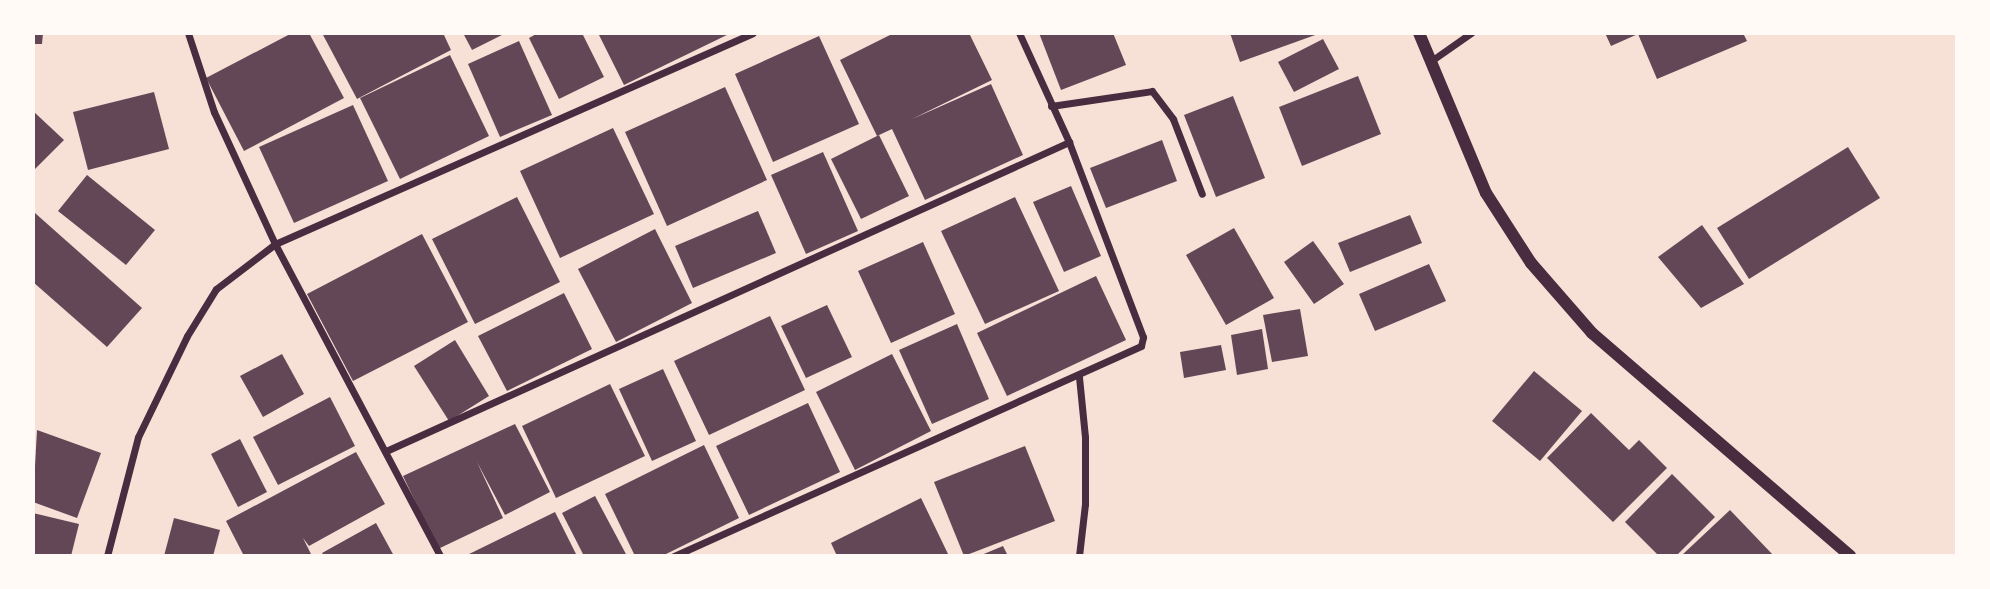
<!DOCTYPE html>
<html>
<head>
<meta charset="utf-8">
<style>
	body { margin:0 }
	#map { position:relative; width:1990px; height:589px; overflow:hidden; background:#f7e1d7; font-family:"Noto Sans",sans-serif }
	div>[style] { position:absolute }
	.building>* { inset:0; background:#644757 }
	.minor>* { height:7px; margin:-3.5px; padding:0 3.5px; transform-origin:3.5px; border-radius:3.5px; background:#4a2c40 }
	.tertiary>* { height:12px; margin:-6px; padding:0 6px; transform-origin:6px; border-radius:6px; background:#4a2c40 }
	span { translate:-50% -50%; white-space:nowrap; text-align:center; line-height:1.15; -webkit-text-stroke:5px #fffaf5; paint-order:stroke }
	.frame { position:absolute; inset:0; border:35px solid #fffaf5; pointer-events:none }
</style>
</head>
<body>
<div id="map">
	<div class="building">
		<i style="clip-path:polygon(33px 33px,43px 33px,42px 44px,33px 44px)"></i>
		<i style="clip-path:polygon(292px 33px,309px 33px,344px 98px,244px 151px,206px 78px)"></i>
		<i style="clip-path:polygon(322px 33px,443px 33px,451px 50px,357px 99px)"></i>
		<i style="clip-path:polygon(463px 33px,506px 33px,472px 50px)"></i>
		<i style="clip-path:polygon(538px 33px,582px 33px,604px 77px,559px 99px,529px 38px)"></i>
		<i style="clip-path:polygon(598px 33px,731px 33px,624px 85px)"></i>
		<i style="clip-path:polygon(894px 33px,969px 33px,992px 80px,912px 119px,991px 84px,1023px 155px,925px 200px,892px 129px,877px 136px,840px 60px)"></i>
		<i style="clip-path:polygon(1039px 33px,1113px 33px,1126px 65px,1061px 90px)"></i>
		<i style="clip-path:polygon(1230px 33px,1318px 33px,1318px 34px,1240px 62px)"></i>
		<i style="clip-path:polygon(1605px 33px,1743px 33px,1747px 41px,1657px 79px,1638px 34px,1611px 46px)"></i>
		<i style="clip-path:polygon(819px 36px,859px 124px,773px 162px,735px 74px)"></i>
		<i style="clip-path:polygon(1323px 39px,1339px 69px,1294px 92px,1278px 62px)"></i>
		<i style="clip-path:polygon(519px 41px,552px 115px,500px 137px,468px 64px)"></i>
		<i style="clip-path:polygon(450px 55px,489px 136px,400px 179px,360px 98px)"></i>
		<i style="clip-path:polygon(1358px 76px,1381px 134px,1302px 166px,1279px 107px)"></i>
		<i style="clip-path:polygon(725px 87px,767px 180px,667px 226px,625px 132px)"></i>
		<i style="clip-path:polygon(154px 92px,169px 149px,88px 170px,73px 112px)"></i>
		<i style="clip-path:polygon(1233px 96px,1265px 178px,1216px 197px,1184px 115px)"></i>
		<i style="clip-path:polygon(353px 105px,388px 181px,294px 223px,259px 147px)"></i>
		<i style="clip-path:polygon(33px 111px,64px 140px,33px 171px)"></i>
		<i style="clip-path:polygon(613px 128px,654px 214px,560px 258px,520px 171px)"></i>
		<i style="clip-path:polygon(879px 135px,909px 196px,861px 219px,831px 159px)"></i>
		<i style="clip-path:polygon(1162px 140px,1177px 181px,1106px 208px,1090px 168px)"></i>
		<i style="clip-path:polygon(1848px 147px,1880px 198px,1749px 279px,1717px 228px)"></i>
		<i style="clip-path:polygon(823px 152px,858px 231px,806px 254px,771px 175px)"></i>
		<i style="clip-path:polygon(87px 175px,155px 230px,126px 265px,58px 211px)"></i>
		<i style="clip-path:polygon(1071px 186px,1101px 256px,1064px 272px,1033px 202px)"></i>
		<i style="clip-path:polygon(517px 197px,560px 282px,475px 324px,432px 239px)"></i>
		<i style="clip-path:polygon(1015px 197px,1059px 291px,985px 324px,941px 231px)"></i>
		<i style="clip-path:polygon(758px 211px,776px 253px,693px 288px,675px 246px)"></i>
		<i style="clip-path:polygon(35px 213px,142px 308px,107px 347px,33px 282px)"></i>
		<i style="clip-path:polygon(1410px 215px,1422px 243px,1350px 272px,1338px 243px)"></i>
		<i style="clip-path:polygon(1702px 225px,1744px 284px,1701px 308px,1658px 257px)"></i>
		<i style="clip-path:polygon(1234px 228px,1274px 298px,1226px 325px,1186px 255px)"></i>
		<i style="clip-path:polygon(655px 229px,692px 303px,616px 342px,578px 269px)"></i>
		<i style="clip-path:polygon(422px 234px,468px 322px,353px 381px,307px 294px)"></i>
		<i style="clip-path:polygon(1313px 241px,1344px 284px,1314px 304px,1284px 262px)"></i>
		<i style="clip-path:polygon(923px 242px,955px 314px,891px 343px,858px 271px)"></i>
		<i style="clip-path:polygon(1429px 264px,1446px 301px,1375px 331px,1359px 294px)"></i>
		<i style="clip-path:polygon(1096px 276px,1126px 340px,1007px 396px,977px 333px)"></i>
		<i style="clip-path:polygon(564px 293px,592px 349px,507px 391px,478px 336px)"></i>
		<i style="clip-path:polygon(827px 305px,852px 357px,806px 378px,781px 326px)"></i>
		<i style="clip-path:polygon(1300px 309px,1308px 356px,1272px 362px,1263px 315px)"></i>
		<i style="clip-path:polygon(770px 316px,805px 390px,709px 435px,674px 361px)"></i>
		<i style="clip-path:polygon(957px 324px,989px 399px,932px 424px,899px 350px)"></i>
		<i style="clip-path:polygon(1262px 329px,1268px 369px,1237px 375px,1231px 335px)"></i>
		<i style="clip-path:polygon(455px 340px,489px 396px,449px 421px,414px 366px)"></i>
		<i style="clip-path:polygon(1221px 345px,1226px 370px,1184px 378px,1180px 352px)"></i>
		<i style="clip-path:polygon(282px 354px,304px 394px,263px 417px,240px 376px)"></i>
		<i style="clip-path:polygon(892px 354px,931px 431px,855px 470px,816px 392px)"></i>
		<i style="clip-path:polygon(663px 369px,696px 441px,652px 461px,619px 389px)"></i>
		<i style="clip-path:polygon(1534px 371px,1582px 411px,1540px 461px,1492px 421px)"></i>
		<i style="clip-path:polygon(610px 384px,645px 456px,556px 498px,522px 426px)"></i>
		<i style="clip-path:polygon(330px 397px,355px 446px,278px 485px,253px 437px)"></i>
		<i style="clip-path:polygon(808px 403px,840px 472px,749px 515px,716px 446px)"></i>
		<i style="clip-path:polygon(1591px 413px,1629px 450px,1639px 440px,1667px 468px,1613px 522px,1547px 458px)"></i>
		<i style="clip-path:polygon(515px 424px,550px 492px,505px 515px,477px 462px,503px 518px,438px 549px,403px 476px)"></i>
		<i style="clip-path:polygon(37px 430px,101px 453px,77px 518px,33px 502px)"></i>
		<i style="clip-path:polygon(240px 439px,267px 492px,238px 507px,211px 454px)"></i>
		<i style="clip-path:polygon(704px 445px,739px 518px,662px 556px,635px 556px,605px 494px)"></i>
		<i style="clip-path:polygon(1025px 446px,1055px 521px,964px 556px,934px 482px)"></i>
		<i style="clip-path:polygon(356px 452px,385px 504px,309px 546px,303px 538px,312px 556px,244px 556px,226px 521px)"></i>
		<i style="clip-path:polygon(1672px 474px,1715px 517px,1676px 556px,1659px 556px,1625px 522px)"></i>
		<i style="clip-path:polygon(595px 496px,627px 556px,584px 556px,562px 513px)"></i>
		<i style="clip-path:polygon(921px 498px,949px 556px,837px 556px,831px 543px)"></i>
		<i style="clip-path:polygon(1730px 510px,1774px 556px,1681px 556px)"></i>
		<i style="clip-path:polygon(555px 512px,577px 556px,465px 556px)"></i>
		<i style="clip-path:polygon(33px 513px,79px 524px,71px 556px,33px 556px)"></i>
		<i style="clip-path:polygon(174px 518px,220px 530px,213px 556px,164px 556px)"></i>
		<i style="clip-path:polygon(376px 523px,394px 556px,324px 556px,322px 553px)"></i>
		<i style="clip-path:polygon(1003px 546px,1008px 556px,979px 556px)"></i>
	</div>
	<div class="minor">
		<i style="left:188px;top:33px;width:83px;rotate:71.8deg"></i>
		<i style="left:214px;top:112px;width:145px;rotate:65.2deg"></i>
		<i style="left:275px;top:244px;width:353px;rotate:62.1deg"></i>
		<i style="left:1431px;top:61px;width:49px;rotate:-35deg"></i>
		<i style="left:1051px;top:106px;width:102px;rotate:-8.4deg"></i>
		<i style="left:1152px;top:91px;width:35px;rotate:53deg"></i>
		<i style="left:1173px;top:119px;width:80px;rotate:68.9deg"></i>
		<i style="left:1079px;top:377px;width:60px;rotate:84.3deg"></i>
		<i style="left:1085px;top:437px;width:67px;rotate:90deg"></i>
		<i style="left:1085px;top:504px;width:52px;rotate:96.6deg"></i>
		<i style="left:386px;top:451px;width:750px;rotate:-24.34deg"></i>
		<i style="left:107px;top:556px;width:123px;rotate:-75.4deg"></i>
		<i style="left:138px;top:437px;width:112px;rotate:-64.1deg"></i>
		<i style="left:187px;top:336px;width:55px;rotate:-58.3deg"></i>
		<i style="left:216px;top:289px;width:74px;rotate:-37.3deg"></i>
		<i style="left:275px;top:244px;width:522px;rotate:-23.82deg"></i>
		<i style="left:674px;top:556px;width:512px;rotate:-24.21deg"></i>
		<i style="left:1141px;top:346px;width:9px;rotate:-77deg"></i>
		<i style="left:1143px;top:337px;width:209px;rotate:-110.8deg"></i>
		<i style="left:1069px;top:142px;width:120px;rotate:-114.6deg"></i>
	</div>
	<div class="tertiary">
		<i style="left:1419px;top:33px;width:173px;rotate:67.3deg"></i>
		<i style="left:1486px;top:193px;width:83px;rotate:57.3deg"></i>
		<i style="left:1531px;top:263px;width:93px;rotate:48.9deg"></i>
		<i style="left:1592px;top:333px;width:341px;rotate:40.8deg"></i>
	</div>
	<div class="frame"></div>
</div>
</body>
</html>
